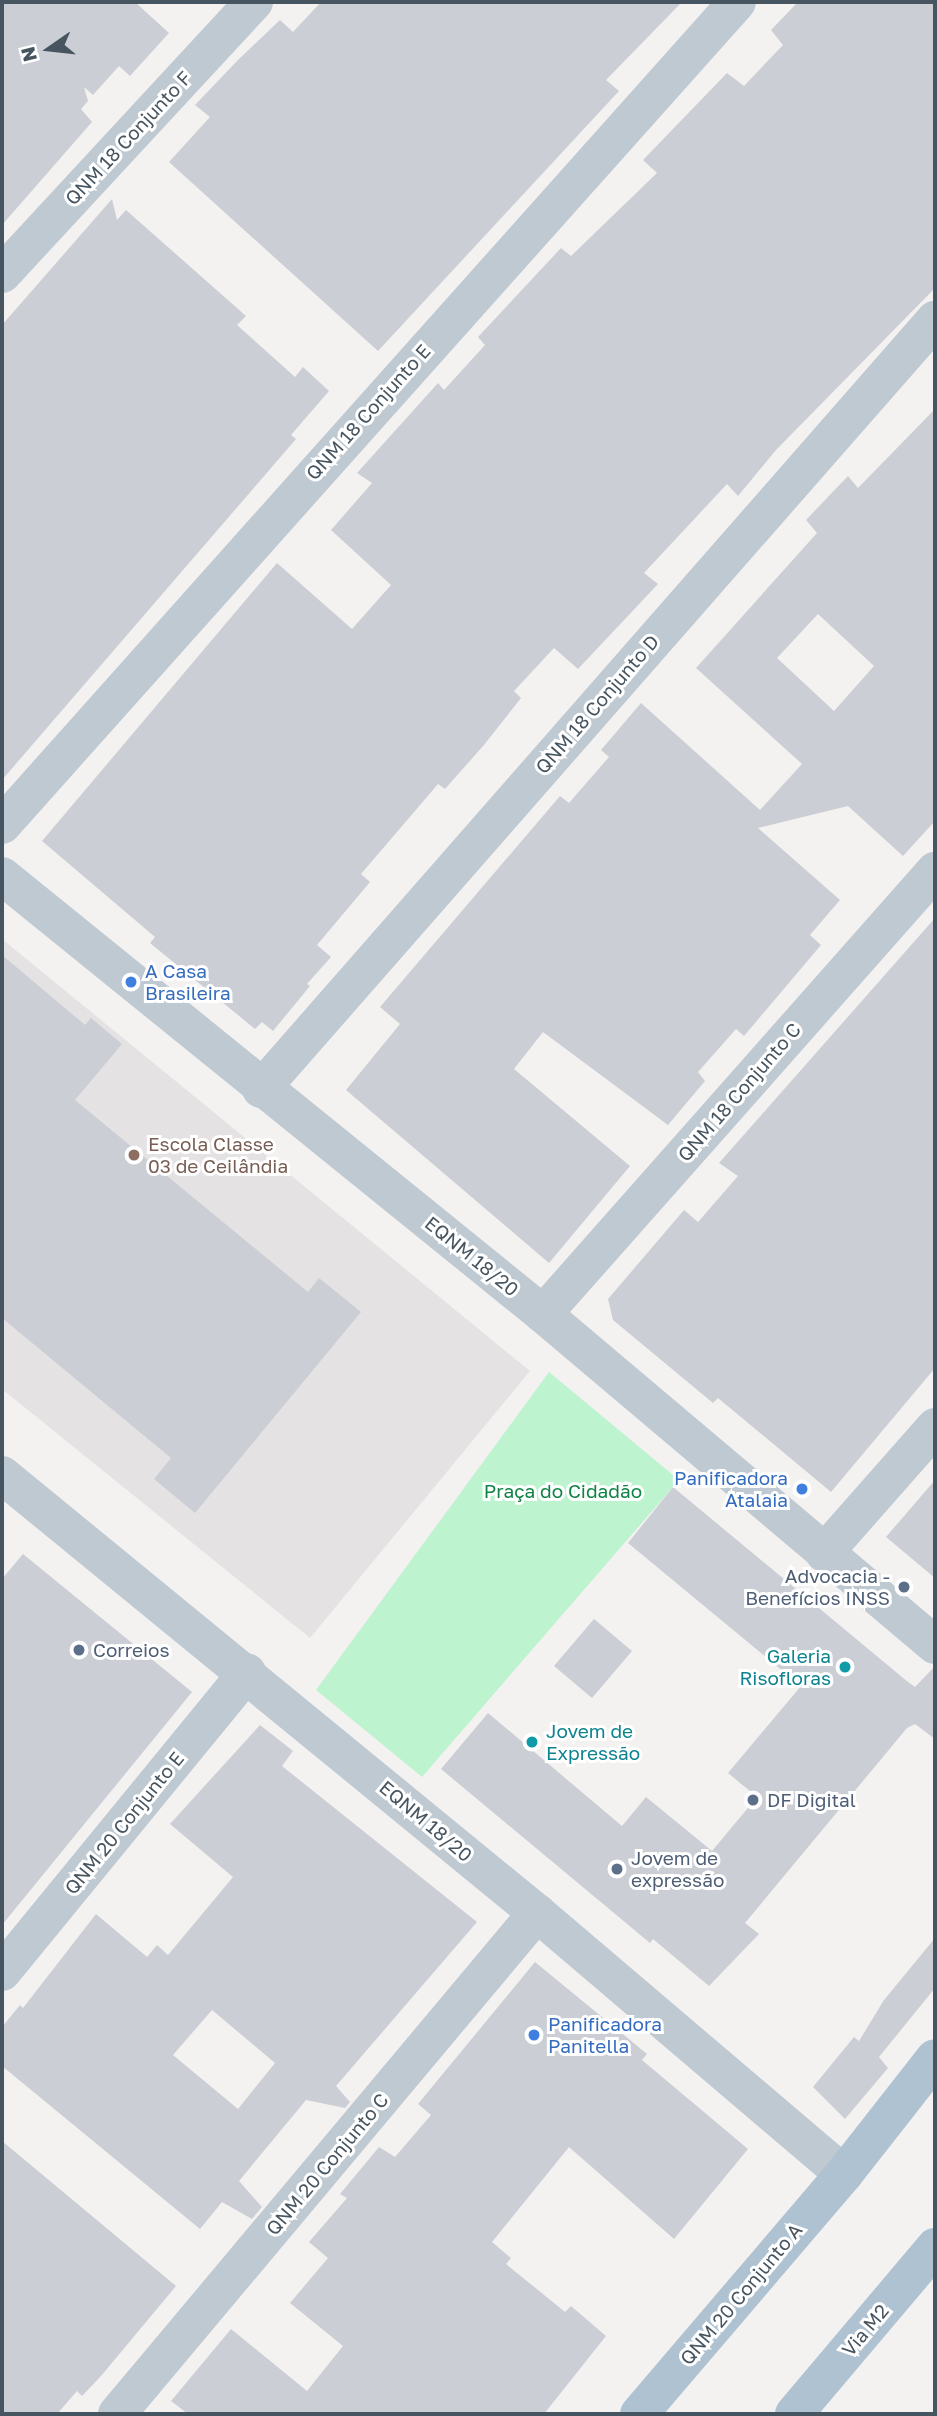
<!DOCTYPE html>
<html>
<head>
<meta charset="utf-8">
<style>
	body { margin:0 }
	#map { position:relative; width:937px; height:2416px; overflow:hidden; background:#f4f1f1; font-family:"Golos Text",sans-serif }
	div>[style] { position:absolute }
	.education>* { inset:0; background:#e5e2e3 }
	.green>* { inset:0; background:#bef3d0 }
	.building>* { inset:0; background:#cbced4 }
	.minor>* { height:38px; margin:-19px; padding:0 19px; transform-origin:19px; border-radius:19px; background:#bec9d1 }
	.major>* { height:38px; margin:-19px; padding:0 19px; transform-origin:19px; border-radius:19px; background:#afc2d2 }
	.dots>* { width:19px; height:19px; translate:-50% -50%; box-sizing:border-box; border:4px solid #fff; border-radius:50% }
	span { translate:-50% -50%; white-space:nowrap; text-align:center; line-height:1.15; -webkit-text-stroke:6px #fff; paint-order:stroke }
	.street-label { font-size:19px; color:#475560 }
	.shop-label { font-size:19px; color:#366cbe }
	.left { translate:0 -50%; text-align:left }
	.right { translate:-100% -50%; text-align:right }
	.education-label { font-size:19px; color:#785e54 }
	.park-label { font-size:19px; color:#108446 }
	.service-label { font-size:19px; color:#4e5e75 }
	.culture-label { font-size:19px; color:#0d838f }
	.frame { position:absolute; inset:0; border:4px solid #475560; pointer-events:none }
	.north { position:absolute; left:14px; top:14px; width:70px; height:70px; -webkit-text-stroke:5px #fff; paint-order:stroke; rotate:256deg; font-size:19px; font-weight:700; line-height:28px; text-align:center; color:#475560 }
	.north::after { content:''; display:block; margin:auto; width:24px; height:32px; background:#475560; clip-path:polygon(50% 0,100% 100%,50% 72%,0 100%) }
</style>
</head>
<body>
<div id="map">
	<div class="education">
		<i style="clip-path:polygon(2px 939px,530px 1371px,310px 1638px,2px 1389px)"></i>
	</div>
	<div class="green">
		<i style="clip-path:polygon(549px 1372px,679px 1480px,422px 1777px,316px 1690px)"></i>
	</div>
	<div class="building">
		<i style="clip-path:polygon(2px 2px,135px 2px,169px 33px,130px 76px,119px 66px,93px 95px,84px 87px,88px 101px,81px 109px,92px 122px,2px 225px)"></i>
		<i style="clip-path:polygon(321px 2px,682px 2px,606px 80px,619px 91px,378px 351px,169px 162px,210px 117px,195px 105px,238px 60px,280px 20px,293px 32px)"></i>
		<i style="clip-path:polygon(798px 2px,935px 2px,935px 288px,776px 450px,738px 496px,727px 484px,644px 573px,658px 584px,578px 669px,554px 648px,514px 691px,521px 698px,484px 745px,445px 789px,438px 784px,361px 874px,370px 882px,317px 945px,331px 957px,307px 984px,310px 986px,273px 1031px,262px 1022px,255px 1029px,150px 943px,155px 937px,42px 841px,277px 563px,352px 629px,391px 585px,331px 530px,372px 483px,357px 473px,438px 383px,444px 390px,485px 345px,478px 337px,561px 248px,571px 256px,657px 173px,643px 160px,727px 73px,744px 86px,783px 45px,771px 30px)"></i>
		<i style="clip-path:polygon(112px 199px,117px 220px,126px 210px,246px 316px,237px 325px,295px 377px,303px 367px,329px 391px,291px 435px,296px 439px,2px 780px,2px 325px)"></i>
		<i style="clip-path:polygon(evenodd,935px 409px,935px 821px,903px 856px,848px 806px,758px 828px,840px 900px,810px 935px,821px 945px,744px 1036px,736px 1029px,698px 1072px,705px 1081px,668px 1125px,543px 1032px,514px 1069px,630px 1166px,549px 1263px,346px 1090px,400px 1024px,380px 1007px,560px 796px,569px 803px,609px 757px,601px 750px,641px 703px,760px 810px,802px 764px,696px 668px,817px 533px,806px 520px,848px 476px,858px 488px,935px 409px,818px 614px,874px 666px,834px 711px,777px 658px,818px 614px)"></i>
		<i style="clip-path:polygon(935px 918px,935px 1368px,831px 1492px,718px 1398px,713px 1403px,613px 1320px,608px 1299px,684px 1210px,698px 1222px,738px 1176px,719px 1163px)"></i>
		<i style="clip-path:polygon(2px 955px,85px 1025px,91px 1018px,122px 1044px,75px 1100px,308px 1292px,319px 1278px,361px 1312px,195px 1513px,154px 1479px,171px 1458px,2px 1318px)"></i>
		<i style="clip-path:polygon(935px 1480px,935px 1578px,886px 1537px)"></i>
		<i style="clip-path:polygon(673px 1487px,908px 1682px,915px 1687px,935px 1666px,935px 1739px,915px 1724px,907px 1728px,745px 1923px,759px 1934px,709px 1986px,653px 1939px,650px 1943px,441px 1769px,488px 1713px,622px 1826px,646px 1797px,712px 1851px,757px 1797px,728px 1773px,801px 1686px,628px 1543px)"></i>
		<i style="clip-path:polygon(23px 1554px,192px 1692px,2px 1925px,2px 1579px)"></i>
		<i style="clip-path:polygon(594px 1619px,632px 1651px,592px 1698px,554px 1666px)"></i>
		<i style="clip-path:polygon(evenodd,260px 1725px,293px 1751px,282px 1766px,477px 1922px,336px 2086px,350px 2102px,345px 2108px,306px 2100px,239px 2181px,262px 2207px,252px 2219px,222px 2202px,200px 2229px,2px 2066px,2px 2027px,20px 2005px,23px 2008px,96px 1914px,147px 1957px,157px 1945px,168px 1955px,233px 1877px,170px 1824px,260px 1725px,212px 2010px,275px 2063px,238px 2109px,173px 2055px,212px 2010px)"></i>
		<i style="clip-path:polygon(935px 1938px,935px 1988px,879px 2057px,888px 2068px,845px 2119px,813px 2087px,854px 2037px,859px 2041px,884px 2000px)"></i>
		<i style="clip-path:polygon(535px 1962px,647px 2054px,642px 2060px,748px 2149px,674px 2239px,569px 2147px,492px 2242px,511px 2258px,506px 2264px,565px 2312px,571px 2306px,606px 2336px,544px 2414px,188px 2414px,171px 2401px,231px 2329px,307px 2391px,343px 2346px,290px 2303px,328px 2258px,309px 2242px,347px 2198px,340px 2194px,379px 2147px,395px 2157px,431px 2115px,418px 2104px)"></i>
		<i style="clip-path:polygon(2px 2141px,176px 2286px,101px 2376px,82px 2396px,77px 2391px,57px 2414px,2px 2414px)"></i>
	</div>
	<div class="minor">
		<i style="left:2px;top:274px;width:371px;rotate:-47.2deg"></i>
		<i style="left:2px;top:825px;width:1103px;rotate:-48.23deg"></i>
		<i style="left:2px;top:876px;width:696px;rotate:38.99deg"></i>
		<i style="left:543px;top:1314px;width:513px;rotate:40.18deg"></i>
		<i style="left:261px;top:1089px;width:1023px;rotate:-48.77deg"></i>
		<i style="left:543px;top:1314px;width:592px;rotate:-48.5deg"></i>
		<i style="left:2px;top:1475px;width:691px;rotate:39.31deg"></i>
		<i style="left:537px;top:1913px;width:403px;rotate:40.4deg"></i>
		<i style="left:824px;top:1553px;width:168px;rotate:-48.6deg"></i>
		<i style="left:2px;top:1972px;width:387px;rotate:-50.7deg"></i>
		<i style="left:117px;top:2414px;width:654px;rotate:-50.03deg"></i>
	</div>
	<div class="major">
		<i style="left:639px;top:2414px;width:316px;rotate:-49.5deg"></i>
		<i style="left:844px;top:2174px;width:147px;rotate:-51.9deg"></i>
		<i style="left:794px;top:2414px;width:219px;rotate:-49.8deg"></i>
	</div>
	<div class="dots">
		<i style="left:131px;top:982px;background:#3f7fe0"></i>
		<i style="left:134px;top:1155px;background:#8d6e63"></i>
		<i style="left:802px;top:1489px;background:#3f7fe0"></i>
		<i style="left:904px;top:1587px;background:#5c6f8a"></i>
		<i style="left:79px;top:1650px;background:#5c6f8a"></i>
		<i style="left:845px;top:1667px;background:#0f9aa8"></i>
		<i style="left:532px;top:1742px;background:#0f9aa8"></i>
		<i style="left:753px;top:1800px;background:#5c6f8a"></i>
		<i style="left:617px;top:1869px;background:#5c6f8a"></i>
		<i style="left:534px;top:2035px;background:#3f7fe0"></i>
	</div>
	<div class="street-label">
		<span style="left:128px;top:138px;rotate:-47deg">QNM 18 Conjunto F</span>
		<span style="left:368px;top:412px;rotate:-48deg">QNM 18 Conjunto E</span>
		<span style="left:597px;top:704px;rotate:-49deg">QNM 18 Conjunto D</span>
		<span style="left:739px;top:1092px;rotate:-49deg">QNM 18 Conjunto C</span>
		<span style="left:472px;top:1256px;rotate:39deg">EQNM 18/20</span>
		<span style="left:426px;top:1821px;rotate:40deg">EQNM 18/20</span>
		<span style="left:124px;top:1823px;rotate:-51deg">QNM 20 Conjunto E</span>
		<span style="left:327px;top:2164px;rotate:-50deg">QNM 20 Conjunto C</span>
		<span style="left:741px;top:2294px;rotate:-50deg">QNM 20 Conjunto A</span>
		<span style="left:865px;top:2330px;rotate:-50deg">Via M2</span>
	</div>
	<div class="shop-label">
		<span class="left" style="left:145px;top:982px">A Casa<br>Brasileira</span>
		<span class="right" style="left:788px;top:1489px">Panificadora<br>Atalaia</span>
		<span class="left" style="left:548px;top:2035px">Panificadora<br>Panitella</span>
	</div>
	<div class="education-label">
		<span class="left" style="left:148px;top:1155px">Escola Classe<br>03 de Ceilândia</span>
	</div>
	<div class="park-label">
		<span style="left:563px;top:1491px">Praça do Cidadão</span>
	</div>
	<div class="service-label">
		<span class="right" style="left:890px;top:1587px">Advocacia -<br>Benefícios INSS</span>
		<span class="left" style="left:93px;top:1650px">Correios</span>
		<span class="left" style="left:767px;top:1800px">DF Digital</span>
		<span class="left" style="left:631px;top:1869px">Jovem de<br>expressão</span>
	</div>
	<div class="culture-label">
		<span class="right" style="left:831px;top:1667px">Galeria<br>Risofloras</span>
		<span class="left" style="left:546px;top:1742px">Jovem de<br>Expressão</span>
	</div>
	<div class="frame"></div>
	<div class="north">N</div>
</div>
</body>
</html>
